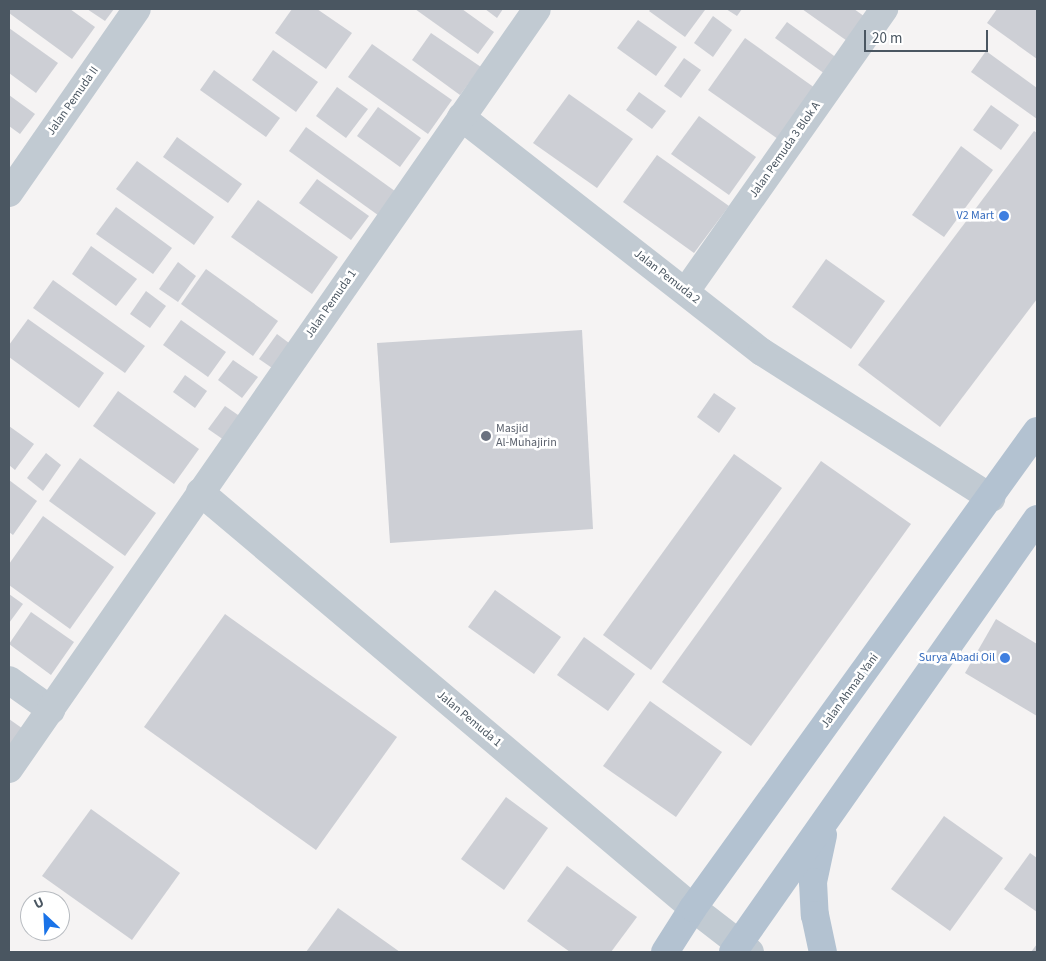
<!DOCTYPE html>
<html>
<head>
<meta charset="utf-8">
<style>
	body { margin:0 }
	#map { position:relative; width:1046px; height:961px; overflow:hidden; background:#f5f3f3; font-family:"Source Sans 3",sans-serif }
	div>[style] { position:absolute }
	.building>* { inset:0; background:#cdcfd5 }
	.minor>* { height:28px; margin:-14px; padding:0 14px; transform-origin:14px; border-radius:14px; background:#c1cad2 }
	.tertiary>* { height:28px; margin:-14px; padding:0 14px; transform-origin:14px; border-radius:14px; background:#c1cad2 }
	.primary>* { height:28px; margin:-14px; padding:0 14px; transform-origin:14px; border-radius:14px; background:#b3c2d1 }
	.dots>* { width:14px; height:14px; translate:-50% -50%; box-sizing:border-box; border:2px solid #fff; border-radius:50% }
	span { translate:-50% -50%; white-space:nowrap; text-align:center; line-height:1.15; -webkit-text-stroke:5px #fff; paint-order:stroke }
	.street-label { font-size:12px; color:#4a5661 }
	.shop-label { font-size:12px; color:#366cbe }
	.right { translate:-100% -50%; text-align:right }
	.worship-label { font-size:12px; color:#5b616d }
	.left { translate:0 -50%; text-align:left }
	.frame { position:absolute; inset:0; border:10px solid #4a5661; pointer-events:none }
	.north { position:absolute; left:20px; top:891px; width:50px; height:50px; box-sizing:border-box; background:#fff; border:1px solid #b7bbc0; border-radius:50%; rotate:335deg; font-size:14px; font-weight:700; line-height:20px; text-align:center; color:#4a5661 }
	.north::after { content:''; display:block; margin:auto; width:18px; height:22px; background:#1a73e8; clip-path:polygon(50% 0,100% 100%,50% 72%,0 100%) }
	.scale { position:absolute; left:864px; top:30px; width:124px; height:22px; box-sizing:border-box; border:2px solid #4a5661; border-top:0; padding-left:6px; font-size:15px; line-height:18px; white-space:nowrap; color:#4a5661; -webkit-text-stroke:4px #fff; paint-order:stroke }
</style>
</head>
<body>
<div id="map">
	<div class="building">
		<i style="clip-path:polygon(9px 9px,70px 9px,95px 27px,72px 59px,9px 13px)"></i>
		<i style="clip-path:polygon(87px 9px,114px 9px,105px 21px)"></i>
		<i style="clip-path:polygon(292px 9px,317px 9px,352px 33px,326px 69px,275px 33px)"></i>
		<i style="clip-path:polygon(415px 9px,462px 9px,494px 32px,478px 54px)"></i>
		<i style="clip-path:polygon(485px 9px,503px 9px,497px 18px)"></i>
		<i style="clip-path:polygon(651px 9px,703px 9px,705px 10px,685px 37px,649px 11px)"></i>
		<i style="clip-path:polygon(726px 9px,742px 9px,737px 16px)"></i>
		<i style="clip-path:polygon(802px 9px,854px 9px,868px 19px,850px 43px)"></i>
		<i style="clip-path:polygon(997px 9px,1037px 10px,1037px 59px,987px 23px)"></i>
		<i style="clip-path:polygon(713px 16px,732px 30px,713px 57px,694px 43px)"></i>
		<i style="clip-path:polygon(638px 20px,677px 47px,656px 76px,617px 48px)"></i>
		<i style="clip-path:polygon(787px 22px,837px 58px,825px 74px,775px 38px)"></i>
		<i style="clip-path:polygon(9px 28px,58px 63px,36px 93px,9px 73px)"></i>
		<i style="clip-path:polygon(431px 33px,481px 67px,460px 95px,412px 60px)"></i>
		<i style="clip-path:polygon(745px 38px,815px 88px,778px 139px,708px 90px)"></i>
		<i style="clip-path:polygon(372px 44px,452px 100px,428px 134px,348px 77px)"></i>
		<i style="clip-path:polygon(273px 50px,318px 82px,296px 112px,252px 80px)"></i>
		<i style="clip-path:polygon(986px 51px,1037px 88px,1037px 119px,971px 72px)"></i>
		<i style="clip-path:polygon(684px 58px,701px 70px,681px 98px,664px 86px)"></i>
		<i style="clip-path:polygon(214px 70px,280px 118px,266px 137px,200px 90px)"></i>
		<i style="clip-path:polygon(337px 87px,368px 109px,346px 138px,316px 116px)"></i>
		<i style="clip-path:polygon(639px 92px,666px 111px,652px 129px,626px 110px)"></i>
		<i style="clip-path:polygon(569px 94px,633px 139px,597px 188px,533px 143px)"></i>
		<i style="clip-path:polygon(9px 95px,35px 114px,20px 134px,9px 126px)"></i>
		<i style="clip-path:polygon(991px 105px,1019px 125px,1001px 150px,973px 130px)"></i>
		<i style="clip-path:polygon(378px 107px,421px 138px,400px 167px,357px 136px)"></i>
		<i style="clip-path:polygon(699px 116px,756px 157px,729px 195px,671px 154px)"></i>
		<i style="clip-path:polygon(306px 127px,399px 194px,382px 218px,289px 151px)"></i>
		<i style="clip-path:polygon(1034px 131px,1037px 133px,1037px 299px,940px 427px,858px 365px)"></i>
		<i style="clip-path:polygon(177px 137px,242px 184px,228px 203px,163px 157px)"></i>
		<i style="clip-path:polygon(961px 146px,993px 170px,944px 237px,912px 215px)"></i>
		<i style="clip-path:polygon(657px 155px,729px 206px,694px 253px,623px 202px)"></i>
		<i style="clip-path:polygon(137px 161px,214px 217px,194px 245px,116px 189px)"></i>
		<i style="clip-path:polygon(317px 179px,369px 216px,351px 240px,299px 203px)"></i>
		<i style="clip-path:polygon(258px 200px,338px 257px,312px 294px,231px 237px)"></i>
		<i style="clip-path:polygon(116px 207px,172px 248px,153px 274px,96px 234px)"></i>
		<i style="clip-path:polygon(91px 246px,137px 279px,116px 306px,72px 274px)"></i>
		<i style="clip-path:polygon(826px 259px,885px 301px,851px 349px,792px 307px)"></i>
		<i style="clip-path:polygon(178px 262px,196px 276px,178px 302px,159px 289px)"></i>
		<i style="clip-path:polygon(206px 269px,278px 321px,253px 356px,181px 304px)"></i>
		<i style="clip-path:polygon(53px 280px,145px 346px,125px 373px,33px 308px)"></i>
		<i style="clip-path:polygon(146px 291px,166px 306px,150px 328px,130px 314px)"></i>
		<i style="clip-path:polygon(28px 319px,104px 373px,79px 408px,9px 357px,9px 345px)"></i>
		<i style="clip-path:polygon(181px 320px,226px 352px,208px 377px,163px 345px)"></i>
		<i style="clip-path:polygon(582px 330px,593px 529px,390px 543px,377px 343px)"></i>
		<i style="clip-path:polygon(277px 334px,293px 346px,275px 370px,259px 359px)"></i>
		<i style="clip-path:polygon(233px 360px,258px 377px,242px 398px,218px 380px)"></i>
		<i style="clip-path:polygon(185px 375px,207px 391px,195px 408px,173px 392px)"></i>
		<i style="clip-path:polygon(118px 391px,199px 449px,174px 484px,93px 426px)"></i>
		<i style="clip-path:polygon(714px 393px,736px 408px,719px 433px,697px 417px)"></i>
		<i style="clip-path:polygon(225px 406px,241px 417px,224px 440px,208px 429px)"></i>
		<i style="clip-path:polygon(9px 426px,34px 444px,15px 470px,9px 465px)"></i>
		<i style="clip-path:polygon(46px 453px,61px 465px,43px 491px,27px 478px)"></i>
		<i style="clip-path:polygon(734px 454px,782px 488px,651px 670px,603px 635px)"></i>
		<i style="clip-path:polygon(80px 458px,156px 513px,125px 556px,49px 501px)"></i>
		<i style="clip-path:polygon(821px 461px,911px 524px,751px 746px,662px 682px)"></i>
		<i style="clip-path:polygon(9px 480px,37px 501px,13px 535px,9px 532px)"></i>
		<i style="clip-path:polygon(43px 516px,114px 567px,70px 629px,9px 585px,9px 564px)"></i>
		<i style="clip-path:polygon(495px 590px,561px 637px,534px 674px,468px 627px)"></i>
		<i style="clip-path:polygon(9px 594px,23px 604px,9px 623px)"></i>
		<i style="clip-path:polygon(31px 612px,74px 642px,51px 675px,9px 644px)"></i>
		<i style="clip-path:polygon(225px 614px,397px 737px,316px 850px,144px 727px)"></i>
		<i style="clip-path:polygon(996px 619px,1037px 644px,1037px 716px,965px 673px)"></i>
		<i style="clip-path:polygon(584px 637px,635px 674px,608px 711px,557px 675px)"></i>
		<i style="clip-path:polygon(650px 701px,722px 752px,676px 817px,603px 766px)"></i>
		<i style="clip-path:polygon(9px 719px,26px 731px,9px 755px)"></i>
		<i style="clip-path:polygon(506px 797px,548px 828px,504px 890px,461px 859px)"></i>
		<i style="clip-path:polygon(91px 809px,180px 873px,132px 940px,42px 876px)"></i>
		<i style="clip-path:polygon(944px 816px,1003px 858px,950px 931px,891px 889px)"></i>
		<i style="clip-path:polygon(1030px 853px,1037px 858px,1037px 912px,1004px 889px)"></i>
		<i style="clip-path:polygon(567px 866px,637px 917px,611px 952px,570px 952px,527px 921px)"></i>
		<i style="clip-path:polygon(338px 908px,400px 952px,306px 952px)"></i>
		<i style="clip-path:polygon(1037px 944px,1037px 952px,1031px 952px)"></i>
	</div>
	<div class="minor">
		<i style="left:461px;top:117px;width:382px;rotate:38deg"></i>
		<i style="left:762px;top:352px;width:272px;rotate:32.5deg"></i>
		<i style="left:9px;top:193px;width:224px;rotate:-55.2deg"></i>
		<i style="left:686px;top:291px;width:345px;rotate:-54.9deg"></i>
		<i style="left:200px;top:492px;width:645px;rotate:40.16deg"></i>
		<i style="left:9px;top:680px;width:52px;rotate:35.5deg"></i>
		<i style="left:9px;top:769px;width:925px;rotate:-55.21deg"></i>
	</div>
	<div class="tertiary">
		<i style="left:693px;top:908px;width:72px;rotate:37.7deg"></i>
	</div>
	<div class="primary">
		<i style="left:823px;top:835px;width:48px;rotate:102deg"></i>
		<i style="left:813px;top:882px;width:33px;rotate:87deg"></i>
		<i style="left:815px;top:915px;width:38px;rotate:78deg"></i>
		<i style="left:665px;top:952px;width:52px;rotate:-57.5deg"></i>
		<i style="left:693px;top:908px;width:588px;rotate:-54.2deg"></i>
		<i style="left:733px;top:952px;width:529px;rotate:-54.93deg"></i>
	</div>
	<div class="dots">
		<i style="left:1004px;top:216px;background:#3f7fe0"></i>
		<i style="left:486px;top:436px;background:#6b7280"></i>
		<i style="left:1005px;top:658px;background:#3f7fe0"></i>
	</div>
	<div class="street-label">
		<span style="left:73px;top:101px;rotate:-55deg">Jalan Pemuda II</span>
		<span style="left:785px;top:150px;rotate:-55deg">Jalan Pemuda 3 Blok A</span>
		<span style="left:667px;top:277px;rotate:38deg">Jalan Pemuda 2</span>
		<span style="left:331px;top:304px;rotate:-55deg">Jalan Pemuda 1</span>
		<span style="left:850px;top:691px;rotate:-54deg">Jalan Ahmad Yani</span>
		<span style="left:469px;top:719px;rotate:40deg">Jalan Pemuda 1</span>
	</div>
	<div class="shop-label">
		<span class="right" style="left:994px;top:216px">V2 Mart</span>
		<span class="right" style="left:995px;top:658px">Surya Abadi Oil</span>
	</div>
	<div class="worship-label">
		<span class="left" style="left:496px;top:436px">Masjid<br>Al-Muhajirin</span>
	</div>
	<div class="frame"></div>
	<div class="north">U</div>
	<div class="scale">20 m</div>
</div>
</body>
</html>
